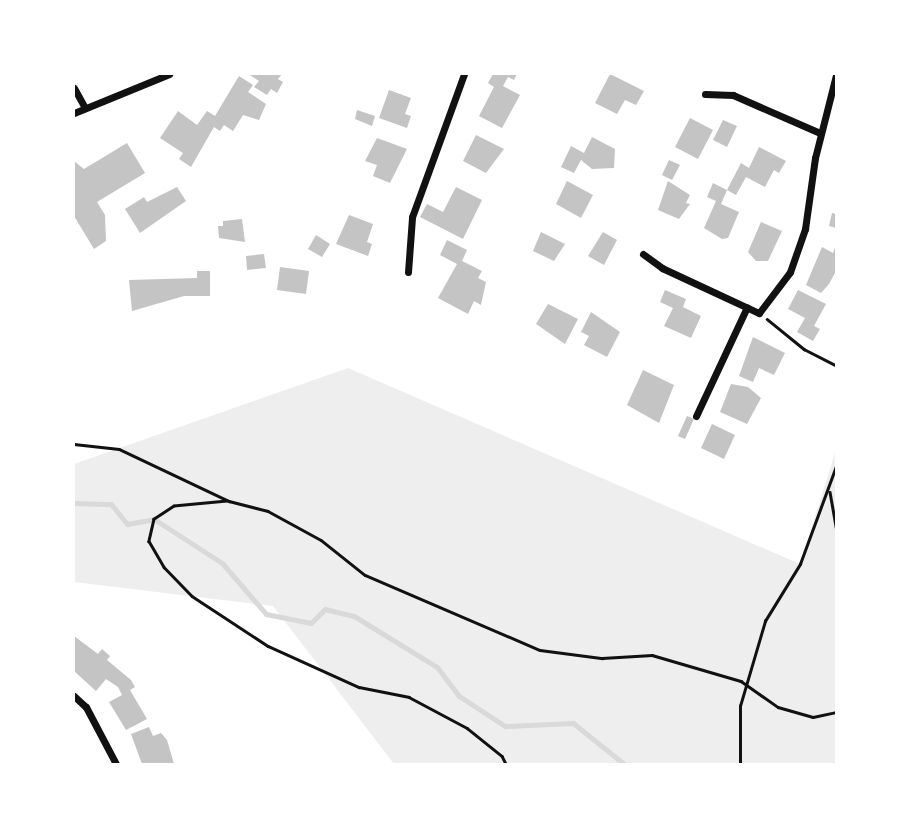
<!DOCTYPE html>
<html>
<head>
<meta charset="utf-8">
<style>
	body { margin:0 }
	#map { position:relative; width:910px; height:838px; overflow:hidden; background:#fff; font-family:"Open Sans",sans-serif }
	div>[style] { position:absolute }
	.green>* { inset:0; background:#eee }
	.stream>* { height:5px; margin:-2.5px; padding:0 2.5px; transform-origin:2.5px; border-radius:2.5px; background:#d9d9d9 }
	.building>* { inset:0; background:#c4c4c4 }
	.path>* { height:2.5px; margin:-1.25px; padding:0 1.25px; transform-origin:1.25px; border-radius:1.25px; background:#111 }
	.minor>* { height:7px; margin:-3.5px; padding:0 3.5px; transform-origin:3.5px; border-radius:3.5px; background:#111 }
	span { translate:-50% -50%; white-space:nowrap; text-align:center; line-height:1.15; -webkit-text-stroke:6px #fff; paint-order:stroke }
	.frame { position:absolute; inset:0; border:75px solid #fff; pointer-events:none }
</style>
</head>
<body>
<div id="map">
	<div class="green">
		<i style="clip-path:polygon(348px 368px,800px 564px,836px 450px,836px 764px,394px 764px,273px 606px,74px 582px,74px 464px)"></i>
	</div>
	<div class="stream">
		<i style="left:74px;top:503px;width:37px;rotate:2deg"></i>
		<i style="left:111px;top:504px;width:26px;rotate:51deg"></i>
		<i style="left:127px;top:524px;width:27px;rotate:-10deg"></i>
		<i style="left:154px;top:519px;width:81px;rotate:32.9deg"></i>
		<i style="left:222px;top:563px;width:67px;rotate:49.2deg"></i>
		<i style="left:266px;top:614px;width:46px;rotate:11.3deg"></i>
		<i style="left:311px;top:623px;width:20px;rotate:-45deg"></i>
		<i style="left:325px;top:609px;width:30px;rotate:14deg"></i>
		<i style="left:354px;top:616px;width:97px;rotate:31.6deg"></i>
		<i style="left:437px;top:667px;width:36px;rotate:53deg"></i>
		<i style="left:459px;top:696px;width:55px;rotate:33.1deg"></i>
		<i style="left:505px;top:726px;width:68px;rotate:-2.5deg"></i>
		<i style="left:573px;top:723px;width:65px;rotate:38.8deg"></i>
	</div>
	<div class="building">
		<i style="clip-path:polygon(248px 74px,282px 74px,278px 79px,283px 82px,277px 93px,271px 89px,267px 95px,254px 87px,259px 81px)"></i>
		<i style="clip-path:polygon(493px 74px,517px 74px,514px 80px,508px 77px,503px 86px,520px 95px,502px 128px,479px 116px,494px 87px,488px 83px)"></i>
		<i style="clip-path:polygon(610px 74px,644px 91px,636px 105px,625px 100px,617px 114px,595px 103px)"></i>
		<i style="clip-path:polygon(239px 76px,253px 85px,248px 92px,266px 104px,259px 120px,243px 115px,233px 131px,224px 125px,220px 131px,214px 127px,191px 167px,179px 159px,183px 153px,160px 138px,178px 111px,197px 125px,207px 111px,215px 116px)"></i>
		<i style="clip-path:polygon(389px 90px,411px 98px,405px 114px,411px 116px,407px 128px,379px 118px)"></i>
		<i style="clip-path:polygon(357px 110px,375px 116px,372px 126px,355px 119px)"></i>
		<i style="clip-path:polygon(690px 118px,713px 130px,698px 159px,675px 147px)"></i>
		<i style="clip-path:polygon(723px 120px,737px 126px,727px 147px,713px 140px)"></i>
		<i style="clip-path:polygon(476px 135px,504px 149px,486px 173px,463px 161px)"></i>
		<i style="clip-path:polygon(592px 137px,615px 149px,614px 168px,592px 169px,581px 160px,574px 173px,561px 167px,571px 146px,584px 153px)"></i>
		<i style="clip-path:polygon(377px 138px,407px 149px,390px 183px,373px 176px,377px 165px,365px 161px)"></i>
		<i style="clip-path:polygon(127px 143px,145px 173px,97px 202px,105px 215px,106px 241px,94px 249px,74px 216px,74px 161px,84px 169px)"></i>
		<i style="clip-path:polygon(759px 147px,786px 161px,779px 173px,774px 170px,765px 187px,746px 177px,736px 195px,727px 190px,741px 163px,749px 168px)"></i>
		<i style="clip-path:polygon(669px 160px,680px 165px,672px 180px,662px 175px)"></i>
		<i style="clip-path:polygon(567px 181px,593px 195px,581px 218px,556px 204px)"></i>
		<i style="clip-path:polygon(668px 181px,690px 195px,686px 203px,690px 204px,679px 219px,658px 210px)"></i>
		<i style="clip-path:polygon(713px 183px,727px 190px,721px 204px,739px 212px,728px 238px,722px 239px,704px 228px,716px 201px,707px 197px)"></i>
		<i style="clip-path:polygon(177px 187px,186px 201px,140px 233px,125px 209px,144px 197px,147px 202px)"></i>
		<i style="clip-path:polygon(456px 187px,482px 200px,463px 239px,420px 217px,427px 204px,443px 212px)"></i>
		<i style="clip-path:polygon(832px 213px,836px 214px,836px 228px,829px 226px)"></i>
		<i style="clip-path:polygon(349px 215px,373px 224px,367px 242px,372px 244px,368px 256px,336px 244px)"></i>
		<i style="clip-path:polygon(242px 219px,245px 242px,219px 238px,218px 226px,223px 226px,223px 221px)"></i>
		<i style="clip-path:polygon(761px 222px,782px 231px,768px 261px,756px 261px,748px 252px)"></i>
		<i style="clip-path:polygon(541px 232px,565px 244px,554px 261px,533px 251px)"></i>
		<i style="clip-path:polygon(603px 232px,617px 240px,604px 265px,588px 256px)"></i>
		<i style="clip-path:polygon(316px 235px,330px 244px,322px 257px,308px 249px)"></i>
		<i style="clip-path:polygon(447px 240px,467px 250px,462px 261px,482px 271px,478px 278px,486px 282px,481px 305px,474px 301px,468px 314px,438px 298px,457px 264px,440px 255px)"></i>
		<i style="clip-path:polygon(836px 245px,836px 271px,829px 284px,821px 293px,806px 285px,822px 247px,833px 253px)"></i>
		<i style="clip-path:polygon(264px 254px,266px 268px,247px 270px,246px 256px)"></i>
		<i style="clip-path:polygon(280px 267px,309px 271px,306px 294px,277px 290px)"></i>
		<i style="clip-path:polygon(197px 271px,210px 271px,210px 296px,184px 296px,132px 311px,129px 280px,197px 278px)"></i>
		<i style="clip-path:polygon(665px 290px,686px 299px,683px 307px,701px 316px,691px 338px,664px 326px,673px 308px,660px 302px)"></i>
		<i style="clip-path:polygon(798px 290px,826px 304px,814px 326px,820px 329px,813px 341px,797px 332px,805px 318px,788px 309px)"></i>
		<i style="clip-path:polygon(548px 304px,578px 319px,565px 344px,536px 324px)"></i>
		<i style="clip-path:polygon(591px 312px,620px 332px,607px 357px,584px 345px,589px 336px,581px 332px)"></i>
		<i style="clip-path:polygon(753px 337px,785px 353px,774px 375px,759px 368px,753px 382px,739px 376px)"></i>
		<i style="clip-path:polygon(643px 370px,674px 385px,659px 423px,627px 405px)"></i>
		<i style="clip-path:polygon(731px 384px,748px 387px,761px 398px,747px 424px,720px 412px)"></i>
		<i style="clip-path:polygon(687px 416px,694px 419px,685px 439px,678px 436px)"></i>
		<i style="clip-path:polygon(712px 424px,735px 435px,724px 459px,701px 448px)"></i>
		<i style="clip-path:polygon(74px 636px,98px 654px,102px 649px,110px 656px,107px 660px,131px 680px,135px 687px,130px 690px,147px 719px,126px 730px,109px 702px,122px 695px,118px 687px,106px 679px,96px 691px,74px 671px)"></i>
		<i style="clip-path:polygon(149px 727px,153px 736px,161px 733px,167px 740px,174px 764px,142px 764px,131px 734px)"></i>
	</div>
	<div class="path">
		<i style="left:767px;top:319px;width:48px;rotate:39deg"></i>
		<i style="left:804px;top:349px;width:36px;rotate:27deg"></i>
		<i style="left:74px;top:444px;width:45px;rotate:6.3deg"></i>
		<i style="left:119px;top:449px;width:122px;rotate:25.3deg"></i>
		<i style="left:229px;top:501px;width:40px;rotate:14.4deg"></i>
		<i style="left:268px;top:511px;width:60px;rotate:28.7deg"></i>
		<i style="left:321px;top:540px;width:56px;rotate:38.5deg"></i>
		<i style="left:365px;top:575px;width:190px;rotate:23.2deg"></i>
		<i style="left:540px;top:650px;width:63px;rotate:7.4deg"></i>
		<i style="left:602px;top:658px;width:50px;rotate:-3.4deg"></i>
		<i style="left:652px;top:655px;width:93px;rotate:16.3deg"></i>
		<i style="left:741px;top:681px;width:45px;rotate:35.1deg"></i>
		<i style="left:778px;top:707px;width:36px;rotate:16deg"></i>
		<i style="left:813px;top:717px;width:24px;rotate:-12deg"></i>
		<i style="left:830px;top:492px;width:36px;rotate:80deg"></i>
		<i style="left:227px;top:501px;width:53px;rotate:174.6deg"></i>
		<i style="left:174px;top:506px;width:24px;rotate:147deg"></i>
		<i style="left:154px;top:519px;width:23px;rotate:103deg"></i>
		<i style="left:149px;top:541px;width:30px;rotate:60deg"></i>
		<i style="left:164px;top:567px;width:40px;rotate:46deg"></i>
		<i style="left:192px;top:596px;width:91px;rotate:33.3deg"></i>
		<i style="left:268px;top:646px;width:100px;rotate:24.3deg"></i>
		<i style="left:359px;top:687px;width:51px;rotate:11.3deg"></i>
		<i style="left:409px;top:697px;width:66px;rotate:28.1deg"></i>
		<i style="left:467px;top:728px;width:45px;rotate:38.7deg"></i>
		<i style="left:502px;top:756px;width:9px;rotate:63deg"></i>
		<i style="left:740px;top:764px;width:58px;rotate:-90deg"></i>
		<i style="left:740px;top:706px;width:89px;rotate:-73.6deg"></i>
		<i style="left:765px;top:621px;width:67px;rotate:-58.4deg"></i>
		<i style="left:800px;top:564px;width:104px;rotate:-69.8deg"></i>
	</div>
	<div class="minor">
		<i style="left:74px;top:88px;width:23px;rotate:61deg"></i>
		<i style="left:705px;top:94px;width:28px;rotate:2deg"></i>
		<i style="left:733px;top:95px;width:95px;rotate:23.6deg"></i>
		<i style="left:74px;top:113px;width:103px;rotate:-22.3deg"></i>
		<i style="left:643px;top:254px;width:24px;rotate:36deg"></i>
		<i style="left:662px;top:268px;width:107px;rotate:24.9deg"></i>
		<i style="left:759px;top:313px;width:51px;rotate:-52.9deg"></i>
		<i style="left:790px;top:272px;width:46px;rotate:-70.8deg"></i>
		<i style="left:805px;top:229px;width:72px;rotate:-82deg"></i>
		<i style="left:815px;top:158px;width:86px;rotate:-75.8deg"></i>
		<i style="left:408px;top:272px;width:55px;rotate:-85.8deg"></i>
		<i style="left:412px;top:217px;width:152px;rotate:-70deg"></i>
		<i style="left:696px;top:416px;width:120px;rotate:-64.9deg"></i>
		<i style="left:74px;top:696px;width:16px;rotate:43deg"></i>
		<i style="left:86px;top:707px;width:64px;rotate:62.2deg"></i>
	</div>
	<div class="frame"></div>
</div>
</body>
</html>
